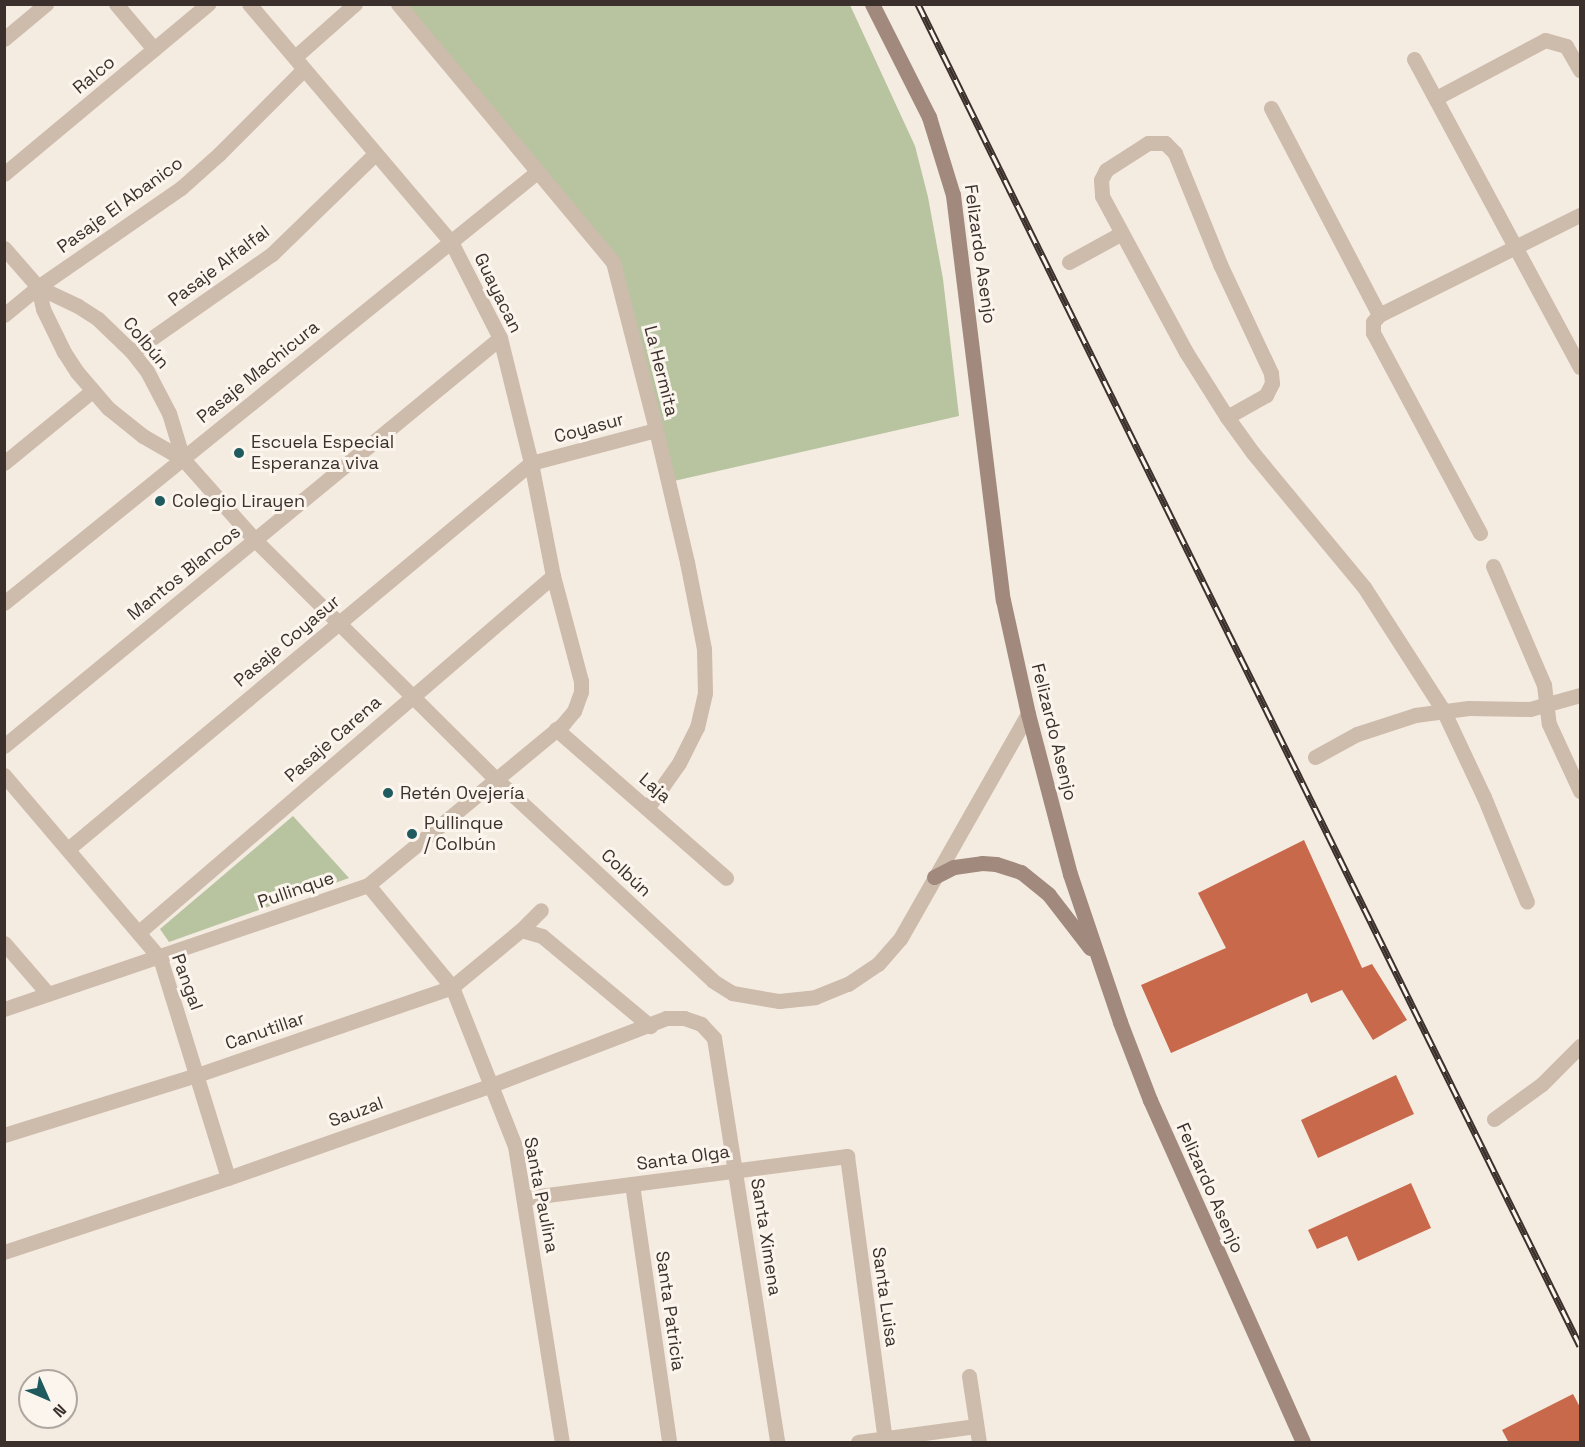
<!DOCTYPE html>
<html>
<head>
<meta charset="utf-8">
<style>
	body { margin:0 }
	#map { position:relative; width:1585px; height:1447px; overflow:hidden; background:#f4ebe1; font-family:"Space Grotesk",sans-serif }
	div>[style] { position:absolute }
	.green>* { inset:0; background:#b8c4a0 }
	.building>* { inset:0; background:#c8694b }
	.street>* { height:15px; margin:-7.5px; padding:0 7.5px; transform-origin:7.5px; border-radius:7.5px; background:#cdbbac }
	.secondary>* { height:15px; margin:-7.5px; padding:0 7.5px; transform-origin:7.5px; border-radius:7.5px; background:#a18a7d }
	.rail>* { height:7px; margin-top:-3.5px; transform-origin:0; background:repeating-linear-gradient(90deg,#fbf5ee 0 14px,#3b302b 0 28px); box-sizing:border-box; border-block:2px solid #3b302b }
	.dots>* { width:16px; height:16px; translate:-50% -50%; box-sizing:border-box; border:3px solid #fbf5ee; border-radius:50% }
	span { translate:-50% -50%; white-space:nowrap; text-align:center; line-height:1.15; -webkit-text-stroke:6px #fbf5ee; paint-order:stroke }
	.street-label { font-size:18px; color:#3b302b }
	.poi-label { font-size:18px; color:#3b302b }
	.left { translate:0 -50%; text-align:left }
	.frame { position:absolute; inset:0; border:6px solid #3b302b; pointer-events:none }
	.north { position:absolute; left:18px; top:1369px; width:60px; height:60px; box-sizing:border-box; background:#fbf5ee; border:2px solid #aea6a0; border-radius:50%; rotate:135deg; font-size:16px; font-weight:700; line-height:24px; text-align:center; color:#3b302b }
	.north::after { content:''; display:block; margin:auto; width:21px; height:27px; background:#1f5a5e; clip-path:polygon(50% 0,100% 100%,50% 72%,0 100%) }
</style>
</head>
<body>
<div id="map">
	<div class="green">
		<i style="clip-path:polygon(408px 5px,850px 5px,915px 146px,928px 197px,943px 279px,959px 416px,674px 481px,619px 264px)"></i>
		<i style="clip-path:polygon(293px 816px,349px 878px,169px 942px,160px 929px)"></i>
	</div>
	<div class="building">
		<i style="clip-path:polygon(1304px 840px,1362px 968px,1372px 964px,1407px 1020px,1373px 1040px,1342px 990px,1311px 1003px,1307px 993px,1171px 1053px,1141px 985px,1226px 948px,1198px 893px)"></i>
		<i style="clip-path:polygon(1396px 1075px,1414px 1114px,1318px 1158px,1301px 1120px)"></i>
		<i style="clip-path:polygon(1411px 1183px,1431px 1228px,1358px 1261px,1347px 1236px,1317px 1249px,1308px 1230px)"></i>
		<i style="clip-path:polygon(1573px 1394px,1581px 1409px,1581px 1443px,1509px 1443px,1502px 1430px)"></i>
	</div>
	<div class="street">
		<i style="left:116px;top:4px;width:59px;rotate:49.8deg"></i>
		<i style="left:398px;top:4px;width:336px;rotate:50.2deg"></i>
		<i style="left:613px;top:262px;width:173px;rotate:75.6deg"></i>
		<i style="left:656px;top:430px;width:136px;rotate:76.8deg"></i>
		<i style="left:687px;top:562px;width:89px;rotate:78.9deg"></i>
		<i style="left:704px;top:649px;width:44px;rotate:88.7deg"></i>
		<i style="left:705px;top:693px;width:35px;rotate:103deg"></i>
		<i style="left:697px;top:727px;width:40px;rotate:116.6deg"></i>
		<i style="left:679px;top:763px;width:54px;rotate:125.2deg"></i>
		<i style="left:4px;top:39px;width:55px;rotate:-39.8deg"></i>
		<i style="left:295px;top:57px;width:80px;rotate:-41.5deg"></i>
		<i style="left:1414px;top:59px;width:350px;rotate:61.7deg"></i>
		<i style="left:1436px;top:98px;width:123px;rotate:-28deg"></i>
		<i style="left:1545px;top:40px;width:22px;rotate:16deg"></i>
		<i style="left:1566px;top:46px;width:28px;rotate:60deg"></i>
		<i style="left:1271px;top:108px;width:233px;rotate:62.4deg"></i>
		<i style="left:4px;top:174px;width:266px;rotate:-39.8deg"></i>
		<i style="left:4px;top:248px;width:52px;rotate:48.9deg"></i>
		<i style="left:38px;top:287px;width:44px;rotate:25.4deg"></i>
		<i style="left:78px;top:306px;width:24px;rotate:33deg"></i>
		<i style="left:98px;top:319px;width:47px;rotate:44.1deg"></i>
		<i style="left:132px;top:352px;width:24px;rotate:52deg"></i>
		<i style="left:147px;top:371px;width:47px;rotate:62.4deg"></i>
		<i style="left:169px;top:413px;width:48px;rotate:73.1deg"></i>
		<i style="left:1069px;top:262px;width:60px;rotate:-28.7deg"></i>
		<i style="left:38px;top:287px;width:23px;rotate:77deg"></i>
		<i style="left:43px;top:309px;width:48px;rotate:64deg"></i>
		<i style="left:64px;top:352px;width:24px;rotate:57deg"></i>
		<i style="left:77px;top:372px;width:48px;rotate:49.3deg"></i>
		<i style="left:108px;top:408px;width:45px;rotate:38.7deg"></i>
		<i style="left:143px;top:436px;width:46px;rotate:29.9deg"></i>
		<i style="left:183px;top:459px;width:108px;rotate:48.4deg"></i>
		<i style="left:255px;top:540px;width:339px;rotate:44.8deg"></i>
		<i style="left:496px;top:779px;width:296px;rotate:42.9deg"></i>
		<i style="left:713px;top:981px;width:22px;rotate:32deg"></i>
		<i style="left:732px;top:993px;width:48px;rotate:9.7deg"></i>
		<i style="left:779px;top:1001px;width:36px;rotate:-6deg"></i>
		<i style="left:815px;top:997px;width:35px;rotate:-22deg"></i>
		<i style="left:848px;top:984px;width:36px;rotate:-34deg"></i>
		<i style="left:878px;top:964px;width:33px;rotate:-49deg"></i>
		<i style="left:900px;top:939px;width:259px;rotate:-60.4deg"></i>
		<i style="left:4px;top:315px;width:44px;rotate:-39.5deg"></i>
		<i style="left:38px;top:287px;width:174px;rotate:-34.7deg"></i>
		<i style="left:181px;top:188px;width:51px;rotate:-41.8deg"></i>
		<i style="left:219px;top:154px;width:120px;rotate:-45deg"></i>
		<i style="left:132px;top:352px;width:171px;rotate:-35deg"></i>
		<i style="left:272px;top:254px;width:144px;rotate:-44.2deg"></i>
		<i style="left:1227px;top:417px;width:45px;rotate:-29.4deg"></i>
		<i style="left:1266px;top:395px;width:13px;rotate:-63deg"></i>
		<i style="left:1272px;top:383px;width:10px;rotate:-96deg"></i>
		<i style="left:1271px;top:373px;width:120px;rotate:-115.1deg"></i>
		<i style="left:1220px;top:264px;width:120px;rotate:-112.1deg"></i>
		<i style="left:1175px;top:153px;width:14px;rotate:-135deg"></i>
		<i style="left:1165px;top:143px;width:17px;rotate:180deg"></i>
		<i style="left:1148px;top:143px;width:50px;rotate:147.3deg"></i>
		<i style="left:1106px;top:170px;width:11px;rotate:117deg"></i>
		<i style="left:1101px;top:180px;width:16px;rotate:86deg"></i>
		<i style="left:1102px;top:196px;width:177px;rotate:61.7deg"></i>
		<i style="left:1186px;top:352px;width:77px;rotate:57.8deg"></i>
		<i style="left:1227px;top:417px;width:44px;rotate:54.2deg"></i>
		<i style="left:1253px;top:453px;width:174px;rotate:50.4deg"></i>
		<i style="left:1364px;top:587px;width:146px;rotate:57.3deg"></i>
		<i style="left:1443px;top:710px;width:96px;rotate:64.8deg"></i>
		<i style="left:1484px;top:797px;width:113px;rotate:67.7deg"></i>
		<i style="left:4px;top:463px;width:114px;rotate:-39.3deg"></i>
		<i style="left:1480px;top:533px;width:227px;rotate:-118.1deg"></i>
		<i style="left:1373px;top:333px;width:11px;rotate:-90deg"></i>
		<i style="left:1373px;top:322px;width:9px;rotate:-49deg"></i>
		<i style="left:1379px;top:315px;width:225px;rotate:-26.5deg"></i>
		<i style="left:1493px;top:566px;width:129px;rotate:66.8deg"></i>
		<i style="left:1544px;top:685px;width:39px;rotate:83deg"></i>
		<i style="left:1549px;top:724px;width:74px;rotate:65.2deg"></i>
		<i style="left:4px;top:603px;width:685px;rotate:-38.96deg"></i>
		<i style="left:556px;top:729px;width:226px;rotate:41.2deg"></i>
		<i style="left:4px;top:746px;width:642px;rotate:-39.44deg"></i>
		<i style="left:1315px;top:757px;width:48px;rotate:-28.7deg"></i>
		<i style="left:1357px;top:734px;width:61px;rotate:-18.1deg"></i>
		<i style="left:1415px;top:715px;width:54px;rotate:-7.4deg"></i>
		<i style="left:1469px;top:708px;width:61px;rotate:0.9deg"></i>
		<i style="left:1530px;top:709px;width:52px;rotate:-15.6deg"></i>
		<i style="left:4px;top:775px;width:240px;rotate:49.6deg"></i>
		<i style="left:160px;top:958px;width:230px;rotate:72.8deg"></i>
		<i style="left:68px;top:849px;width:603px;rotate:-39.82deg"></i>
		<i style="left:531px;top:463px;width:129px;rotate:-14.8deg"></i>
		<i style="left:368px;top:885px;width:132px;rotate:50.5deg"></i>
		<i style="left:452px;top:987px;width:171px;rotate:68.4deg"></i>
		<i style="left:515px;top:1146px;width:300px;rotate:81deg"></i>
		<i style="left:521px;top:930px;width:22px;rotate:16deg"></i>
		<i style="left:542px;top:936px;width:141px;rotate:39.8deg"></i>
		<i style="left:139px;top:932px;width:546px;rotate:-40.69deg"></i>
		<i style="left:4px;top:943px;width:67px;rotate:49.2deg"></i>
		<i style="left:4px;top:1009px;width:385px;rotate:-18.8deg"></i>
		<i style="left:368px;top:885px;width:253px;rotate:-39.5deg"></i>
		<i style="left:563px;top:724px;width:17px;rotate:-50deg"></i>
		<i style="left:574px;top:711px;width:20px;rotate:-70deg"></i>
		<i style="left:581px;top:692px;width:11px;rotate:-90deg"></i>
		<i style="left:581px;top:681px;width:109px;rotate:-104.9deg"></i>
		<i style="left:553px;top:576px;width:115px;rotate:-101deg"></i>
		<i style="left:531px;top:463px;width:129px;rotate:-103.9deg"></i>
		<i style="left:500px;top:338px;width:108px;rotate:-117deg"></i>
		<i style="left:451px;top:242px;width:312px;rotate:-130.3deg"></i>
		<i style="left:1494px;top:1119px;width:59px;rotate:-36.1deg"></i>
		<i style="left:1542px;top:1084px;width:54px;rotate:-45deg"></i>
		<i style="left:4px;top:1135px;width:202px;rotate:-17.3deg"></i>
		<i style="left:197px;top:1075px;width:270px;rotate:-19deg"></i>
		<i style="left:452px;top:987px;width:89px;rotate:-39.6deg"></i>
		<i style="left:521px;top:930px;width:28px;rotate:-45deg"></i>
		<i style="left:632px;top:1184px;width:261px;rotate:81.8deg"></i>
		<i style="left:524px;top:1198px;width:326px;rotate:-7.4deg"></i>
		<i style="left:847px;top:1156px;width:289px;rotate:82.4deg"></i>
		<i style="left:4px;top:1252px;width:236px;rotate:-18.3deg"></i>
		<i style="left:228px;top:1178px;width:277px;rotate:-19.4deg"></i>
		<i style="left:489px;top:1086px;width:190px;rotate:-21deg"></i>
		<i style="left:666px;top:1018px;width:18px"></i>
		<i style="left:684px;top:1018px;width:18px;rotate:19deg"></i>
		<i style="left:701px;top:1024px;width:19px;rotate:47deg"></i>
		<i style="left:714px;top:1038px;width:409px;rotate:81.1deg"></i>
		<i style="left:969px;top:1376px;width:67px;rotate:81.4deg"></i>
		<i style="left:858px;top:1442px;width:119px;rotate:-7.7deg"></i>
	</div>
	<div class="secondary">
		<i style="left:872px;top:4px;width:127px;rotate:63.2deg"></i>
		<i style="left:929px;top:117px;width:82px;rotate:72.9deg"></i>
		<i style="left:953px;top:195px;width:408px;rotate:83deg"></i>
		<i style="left:1003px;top:600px;width:117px;rotate:77.6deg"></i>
		<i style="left:1028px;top:714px;width:165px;rotate:75.3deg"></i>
		<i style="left:1070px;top:874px;width:156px;rotate:71.3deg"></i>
		<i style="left:1120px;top:1022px;width:84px;rotate:69deg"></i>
		<i style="left:1150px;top:1100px;width:375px;rotate:65.9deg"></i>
		<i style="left:934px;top:877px;width:22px;rotate:-27deg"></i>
		<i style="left:954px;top:867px;width:28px;rotate:-8deg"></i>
		<i style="left:982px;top:863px;width:14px;rotate:4deg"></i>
		<i style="left:996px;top:864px;width:26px;rotate:18deg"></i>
		<i style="left:1021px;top:872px;width:36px;rotate:39deg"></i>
		<i style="left:1049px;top:895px;width:67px;rotate:52.3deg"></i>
	</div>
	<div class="rail">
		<i style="left:918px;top:4px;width:1496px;rotate:63.74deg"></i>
	</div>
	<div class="dots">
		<i style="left:239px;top:453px;background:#1f5a5e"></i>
		<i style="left:160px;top:501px;background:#1f5a5e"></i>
		<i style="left:388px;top:793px;background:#1f5a5e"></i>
		<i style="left:412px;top:834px;background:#1f5a5e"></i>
	</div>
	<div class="street-label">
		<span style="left:94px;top:75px;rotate:-40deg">Ralco</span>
		<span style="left:120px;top:205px;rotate:-36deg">Pasaje El Abanico</span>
		<span style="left:980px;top:254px;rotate:82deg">Felizardo Asenjo</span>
		<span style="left:219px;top:266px;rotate:-37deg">Pasaje Alfalfal</span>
		<span style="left:498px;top:293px;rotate:64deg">Guayacan</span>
		<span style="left:146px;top:343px;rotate:50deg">Colbún</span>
		<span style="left:661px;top:371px;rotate:76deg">La Hermita</span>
		<span style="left:258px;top:372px;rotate:-39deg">Pasaje Machicura</span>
		<span style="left:589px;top:428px;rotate:-15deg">Coyasur</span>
		<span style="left:184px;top:573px;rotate:-39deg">Mantos Blancos</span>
		<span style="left:287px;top:641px;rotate:-40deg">Pasaje Coyasur</span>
		<span style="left:1054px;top:732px;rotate:76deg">Felizardo Asenjo</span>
		<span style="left:333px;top:739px;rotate:-41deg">Pasaje Carena</span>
		<span style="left:655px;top:788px;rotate:41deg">Laja</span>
		<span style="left:626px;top:873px;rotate:43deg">Colbún</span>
		<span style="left:296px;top:890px;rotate:-19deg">Pullinque</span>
		<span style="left:187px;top:982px;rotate:70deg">Pangal</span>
		<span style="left:265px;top:1031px;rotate:-19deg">Canutillar</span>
		<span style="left:356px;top:1112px;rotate:-20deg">Sauzal</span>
		<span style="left:683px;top:1158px;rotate:-8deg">Santa Olga</span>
		<span style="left:1210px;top:1188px;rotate:66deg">Felizardo Asenjo</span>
		<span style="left:541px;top:1195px;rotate:79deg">Santa Paulina</span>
		<span style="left:766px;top:1237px;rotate:81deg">Santa Ximena</span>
		<span style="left:885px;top:1297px;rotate:82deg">Santa Luisa</span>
		<span style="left:670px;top:1311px;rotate:82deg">Santa Patricia</span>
	</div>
	<div class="poi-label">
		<span class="left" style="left:251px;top:453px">Escuela Especial<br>Esperanza viva</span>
		<span class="left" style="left:172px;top:501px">Colegio Lirayen</span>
		<span class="left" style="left:400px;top:793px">Retén Ovejería</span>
		<span class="left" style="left:424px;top:834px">Pullinque<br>/ Colbún</span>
	</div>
	<div class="frame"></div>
	<div class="north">N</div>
</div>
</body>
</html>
